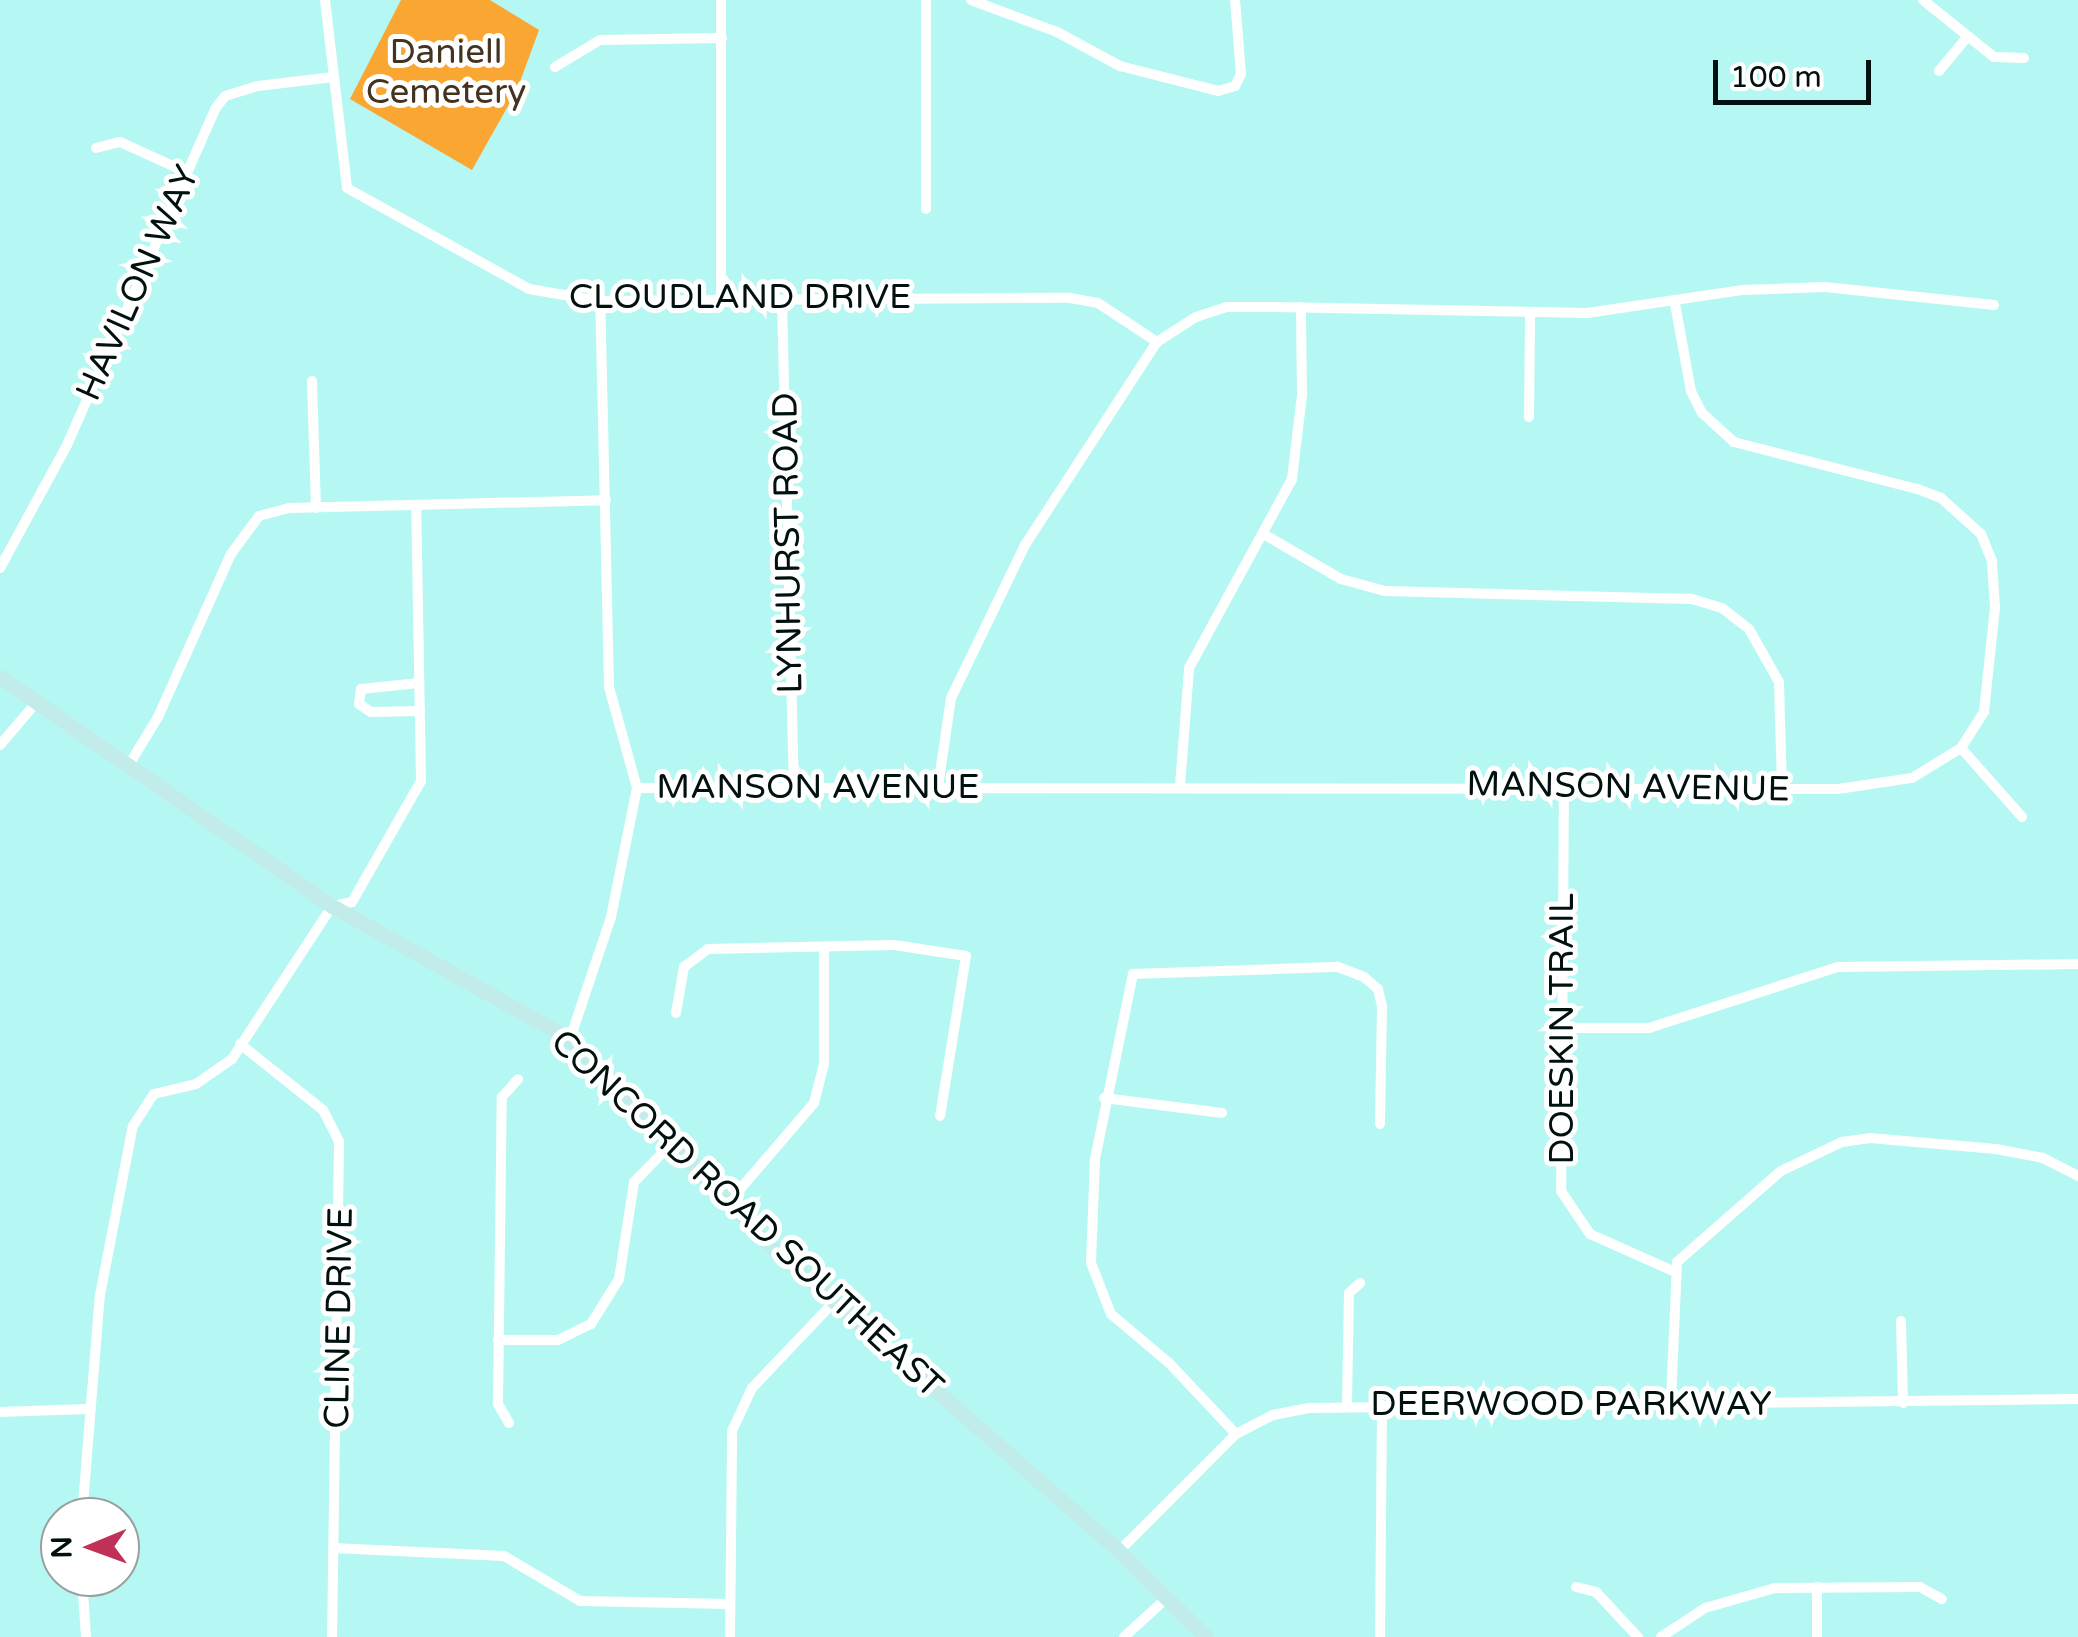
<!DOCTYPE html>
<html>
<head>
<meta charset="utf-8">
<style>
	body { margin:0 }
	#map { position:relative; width:2078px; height:1637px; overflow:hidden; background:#b5f7f2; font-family:"Varela Round",sans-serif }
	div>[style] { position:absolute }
	.green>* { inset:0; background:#f9a632 }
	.street>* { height:10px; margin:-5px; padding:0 5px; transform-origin:5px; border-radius:5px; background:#fff }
	.secondary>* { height:15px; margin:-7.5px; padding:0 7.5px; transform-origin:7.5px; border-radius:7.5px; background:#c2ece9 }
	span { translate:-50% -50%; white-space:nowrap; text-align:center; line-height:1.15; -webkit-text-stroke:10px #fff; paint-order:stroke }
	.park-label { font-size:35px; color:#433320 }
	.street-label { font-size:35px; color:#001110 }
	.north { position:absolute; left:40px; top:1497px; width:100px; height:100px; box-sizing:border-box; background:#fff; border:2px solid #99a09f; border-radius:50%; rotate:269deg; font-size:28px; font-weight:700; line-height:40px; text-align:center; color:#001110 }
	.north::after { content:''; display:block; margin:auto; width:35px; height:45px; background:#c03157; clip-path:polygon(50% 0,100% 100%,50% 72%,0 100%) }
	.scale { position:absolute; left:1713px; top:60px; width:158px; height:45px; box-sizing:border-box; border:5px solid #001110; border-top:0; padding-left:12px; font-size:30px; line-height:35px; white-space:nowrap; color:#001110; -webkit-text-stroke:8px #fff; paint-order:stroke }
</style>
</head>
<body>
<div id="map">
	<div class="green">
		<i style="clip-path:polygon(401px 0,490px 0,539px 30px,517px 90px,472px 170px,350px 99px)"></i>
	</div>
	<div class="street">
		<i style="left:325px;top:0;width:189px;rotate:83.3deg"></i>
		<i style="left:347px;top:188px;width:208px;rotate:29deg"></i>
		<i style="left:529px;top:289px;width:72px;rotate:9.6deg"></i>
		<i style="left:600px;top:301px;width:470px;rotate:-0.4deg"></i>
		<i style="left:1070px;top:298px;width:28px;rotate:10deg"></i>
		<i style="left:1098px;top:303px;width:71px;rotate:33.5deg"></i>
		<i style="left:926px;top:0;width:209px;rotate:90deg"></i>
		<i style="left:971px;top:0;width:92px;rotate:20.4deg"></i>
		<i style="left:1057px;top:32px;width:72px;rotate:28.4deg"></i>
		<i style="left:1120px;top:66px;width:101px;rotate:14.3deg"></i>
		<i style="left:1218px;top:91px;width:18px;rotate:-16deg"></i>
		<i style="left:1235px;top:86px;width:13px;rotate:-63deg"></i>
		<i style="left:1241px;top:74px;width:74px;rotate:-94.6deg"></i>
		<i style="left:1923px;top:0;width:91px;rotate:38.8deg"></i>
		<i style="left:1994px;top:57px;width:30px;rotate:2deg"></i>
		<i style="left:555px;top:67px;width:52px;rotate:-31deg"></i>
		<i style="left:600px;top:40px;width:122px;rotate:-0.9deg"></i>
		<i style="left:1939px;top:71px;width:45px;rotate:-50.4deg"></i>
		<i style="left:96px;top:148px;width:25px;rotate:-14deg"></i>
		<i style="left:120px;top:142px;width:72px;rotate:24.4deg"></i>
		<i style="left:721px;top:301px;width:301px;rotate:-90deg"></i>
		<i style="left:782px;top:301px;width:485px;rotate:88.6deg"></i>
		<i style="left:312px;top:381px;width:127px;rotate:88.2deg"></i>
		<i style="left:1529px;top:417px;width:103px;rotate:-89.4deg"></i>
		<i style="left:1265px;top:535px;width:88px;rotate:30.1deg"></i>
		<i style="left:1341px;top:579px;width:46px;rotate:15.3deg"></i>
		<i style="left:1385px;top:591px;width:307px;rotate:1.5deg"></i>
		<i style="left:1692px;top:599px;width:31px;rotate:17deg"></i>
		<i style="left:1722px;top:608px;width:34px;rotate:38deg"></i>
		<i style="left:1749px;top:629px;width:61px;rotate:60.5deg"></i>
		<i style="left:1779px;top:682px;width:107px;rotate:88.4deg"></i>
		<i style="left:0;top:568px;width:140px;rotate:-61.4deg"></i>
		<i style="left:67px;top:445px;width:367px;rotate:-66.2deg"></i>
		<i style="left:215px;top:109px;width:16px;rotate:-52deg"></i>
		<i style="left:225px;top:96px;width:34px;rotate:-17deg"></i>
		<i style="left:258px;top:86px;width:76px;rotate:-6.8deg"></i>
		<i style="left:419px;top:683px;width:58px;rotate:174.1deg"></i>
		<i style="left:361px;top:689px;width:15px;rotate:98deg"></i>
		<i style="left:359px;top:704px;width:14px;rotate:34deg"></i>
		<i style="left:371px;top:712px;width:49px;rotate:-1.2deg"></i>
		<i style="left:0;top:745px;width:54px;rotate:-49.5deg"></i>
		<i style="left:1961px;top:748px;width:92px;rotate:48.5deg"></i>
		<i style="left:127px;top:768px;width:60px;rotate:-58.7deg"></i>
		<i style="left:158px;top:717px;width:179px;rotate:-65.9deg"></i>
		<i style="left:231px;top:554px;width:47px;rotate:-53.6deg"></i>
		<i style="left:259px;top:516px;width:31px;rotate:-15deg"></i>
		<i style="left:289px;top:508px;width:317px;rotate:-1.4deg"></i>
		<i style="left:1564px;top:784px;width:407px;rotate:90.4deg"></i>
		<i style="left:1561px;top:1191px;width:52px;rotate:56deg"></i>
		<i style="left:1590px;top:1234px;width:91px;rotate:24deg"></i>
		<i style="left:1180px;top:786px;width:118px;rotate:-85.6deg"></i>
		<i style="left:1189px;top:668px;width:215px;rotate:-61.4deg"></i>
		<i style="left:1292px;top:479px;width:85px;rotate:-83.2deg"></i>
		<i style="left:1302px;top:395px;width:88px;rotate:-90.7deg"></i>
		<i style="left:938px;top:787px;width:90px;rotate:-81.7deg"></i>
		<i style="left:951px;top:698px;width:170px;rotate:-64.2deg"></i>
		<i style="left:1025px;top:545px;width:242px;rotate:-57deg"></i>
		<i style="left:1157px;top:342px;width:46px;rotate:-32.7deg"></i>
		<i style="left:1196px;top:317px;width:32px;rotate:-18deg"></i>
		<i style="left:1226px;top:307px;width:49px"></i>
		<i style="left:1275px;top:307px;width:312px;rotate:1.1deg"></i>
		<i style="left:1587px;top:313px;width:158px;rotate:-8.4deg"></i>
		<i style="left:1743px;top:290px;width:82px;rotate:-2.1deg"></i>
		<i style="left:1825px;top:287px;width:170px;rotate:6.1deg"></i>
		<i style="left:637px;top:788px;width:1201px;rotate:0.05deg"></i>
		<i style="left:1838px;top:789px;width:75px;rotate:-8.5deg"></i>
		<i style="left:1912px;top:778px;width:57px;rotate:-31.5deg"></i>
		<i style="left:1961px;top:748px;width:43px;rotate:-57.4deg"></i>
		<i style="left:1984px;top:712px;width:105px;rotate:-84deg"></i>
		<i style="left:1995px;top:608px;width:47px;rotate:-93.7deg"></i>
		<i style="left:1992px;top:561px;width:29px;rotate:-112deg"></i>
		<i style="left:1981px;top:534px;width:54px;rotate:-138deg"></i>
		<i style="left:1941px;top:498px;width:26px;rotate:-159deg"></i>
		<i style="left:1917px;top:489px;width:189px;rotate:-165.6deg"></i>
		<i style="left:1734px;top:442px;width:43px;rotate:-137.8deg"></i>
		<i style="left:1702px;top:413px;width:25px;rotate:-117deg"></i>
		<i style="left:1691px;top:391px;width:88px;rotate:-100.4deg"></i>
		<i style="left:676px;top:1013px;width:47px;rotate:-80.1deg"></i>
		<i style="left:684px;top:967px;width:30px;rotate:-37deg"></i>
		<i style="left:708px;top:949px;width:186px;rotate:-1.2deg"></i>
		<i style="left:894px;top:945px;width:73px;rotate:8.7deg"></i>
		<i style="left:966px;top:956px;width:162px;rotate:99.2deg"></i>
		<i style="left:1563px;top:1028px;width:86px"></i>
		<i style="left:1649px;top:1028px;width:199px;rotate:-17.9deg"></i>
		<i style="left:1838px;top:967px;width:240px;rotate:-0.7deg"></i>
		<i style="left:570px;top:1039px;width:129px;rotate:-71.4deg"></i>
		<i style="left:611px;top:917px;width:132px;rotate:-78.6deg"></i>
		<i style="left:637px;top:788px;width:105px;rotate:-105.5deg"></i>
		<i style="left:609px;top:687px;width:386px;rotate:-91.3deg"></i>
		<i style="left:240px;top:1044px;width:106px;rotate:38.5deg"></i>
		<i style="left:323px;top:1110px;width:36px;rotate:63deg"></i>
		<i style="left:339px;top:1142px;width:495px;rotate:90.8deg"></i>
		<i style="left:1104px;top:1098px;width:119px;rotate:7.2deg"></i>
		<i style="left:724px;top:1198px;width:20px;rotate:-30deg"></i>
		<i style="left:741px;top:1188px;width:112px;rotate:-49.3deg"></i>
		<i style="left:814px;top:1103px;width:40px;rotate:-75.6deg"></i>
		<i style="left:824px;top:1064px;width:117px;rotate:-90deg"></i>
		<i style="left:1901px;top:1321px;width:82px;rotate:88.6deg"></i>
		<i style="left:498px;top:1340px;width:60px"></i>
		<i style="left:558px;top:1340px;width:37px;rotate:-26deg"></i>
		<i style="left:591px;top:1324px;width:53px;rotate:-58.1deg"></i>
		<i style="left:619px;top:1279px;width:98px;rotate:-81.2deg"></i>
		<i style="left:634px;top:1182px;width:56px;rotate:-45.7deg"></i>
		<i style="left:1671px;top:1401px;width:139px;rotate:-87.5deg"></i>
		<i style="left:1677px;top:1262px;width:138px;rotate:-41.2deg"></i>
		<i style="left:1781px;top:1171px;width:68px;rotate:-25.4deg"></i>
		<i style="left:1842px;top:1142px;width:28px;rotate:-8deg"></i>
		<i style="left:1870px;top:1138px;width:126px;rotate:5deg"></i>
		<i style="left:1996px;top:1149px;width:48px;rotate:10.8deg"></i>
		<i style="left:2043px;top:1158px;width:39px;rotate:27deg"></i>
		<i style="left:1347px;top:1405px;width:112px;rotate:-89deg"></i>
		<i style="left:1349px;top:1293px;width:15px;rotate:-42deg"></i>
		<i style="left:0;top:1412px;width:87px;rotate:-2deg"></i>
		<i style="left:509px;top:1423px;width:22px;rotate:-120deg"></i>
		<i style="left:498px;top:1404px;width:307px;rotate:-89.3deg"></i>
		<i style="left:502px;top:1097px;width:24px;rotate:-48deg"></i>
		<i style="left:1236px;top:1434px;width:98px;rotate:-133.3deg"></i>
		<i style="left:1169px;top:1363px;width:76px;rotate:-139.8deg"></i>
		<i style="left:1111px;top:1314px;width:55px;rotate:-111.4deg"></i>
		<i style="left:1091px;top:1263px;width:104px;rotate:-87.8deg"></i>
		<i style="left:1095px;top:1159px;width:189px;rotate:-78.4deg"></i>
		<i style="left:1133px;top:974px;width:205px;rotate:-2deg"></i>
		<i style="left:1338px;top:967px;width:28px;rotate:21deg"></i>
		<i style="left:1364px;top:977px;width:18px;rotate:41deg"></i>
		<i style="left:1378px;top:989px;width:18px;rotate:77deg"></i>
		<i style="left:1382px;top:1007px;width:117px;rotate:91deg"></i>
		<i style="left:82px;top:1517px;width:223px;rotate:-85.4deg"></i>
		<i style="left:100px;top:1295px;width:172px;rotate:-79deg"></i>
		<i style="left:133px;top:1126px;width:38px;rotate:-57deg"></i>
		<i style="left:154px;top:1094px;width:43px;rotate:-13.4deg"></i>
		<i style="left:196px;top:1084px;width:44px;rotate:-34.8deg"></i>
		<i style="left:232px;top:1059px;width:183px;rotate:-56.8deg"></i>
		<i style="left:332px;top:906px;width:20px;rotate:-11deg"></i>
		<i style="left:352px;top:902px;width:139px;rotate:-60.3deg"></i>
		<i style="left:421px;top:781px;width:276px;rotate:-91deg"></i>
		<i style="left:333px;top:1548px;width:171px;rotate:2.7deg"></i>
		<i style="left:504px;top:1556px;width:88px;rotate:30.6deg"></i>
		<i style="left:580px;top:1601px;width:150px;rotate:1.1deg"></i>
		<i style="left:1119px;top:1551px;width:165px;rotate:-45deg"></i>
		<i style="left:1236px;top:1434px;width:42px;rotate:-27.2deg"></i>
		<i style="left:1273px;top:1415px;width:38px;rotate:-11deg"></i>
		<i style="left:1310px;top:1408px;width:768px;rotate:-0.67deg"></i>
		<i style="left:82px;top:1577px;width:60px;rotate:86.2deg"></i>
		<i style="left:1576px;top:1587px;width:21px;rotate:14deg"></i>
		<i style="left:1596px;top:1592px;width:62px;rotate:47deg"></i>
		<i style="left:730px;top:1637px;width:206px;rotate:-89.4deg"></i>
		<i style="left:732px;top:1431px;width:47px;rotate:-65.1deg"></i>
		<i style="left:752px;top:1388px;width:119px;rotate:-46.4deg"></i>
		<i style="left:1124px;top:1637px;width:59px;rotate:-42.3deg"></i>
		<i style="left:1380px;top:1637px;width:232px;rotate:-89.5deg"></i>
		<i style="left:1661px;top:1637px;width:53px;rotate:-33.4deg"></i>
		<i style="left:1705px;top:1608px;width:73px;rotate:-15.9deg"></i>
		<i style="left:1775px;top:1588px;width:145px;rotate:-0.4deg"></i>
		<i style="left:1920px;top:1587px;width:25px;rotate:29deg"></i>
		<i style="left:1817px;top:1637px;width:50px;rotate:-90deg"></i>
	</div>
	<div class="secondary">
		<i style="left:0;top:677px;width:403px;rotate:34.6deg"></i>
		<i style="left:332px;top:906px;width:273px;rotate:29.2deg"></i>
		<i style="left:570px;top:1039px;width:290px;rotate:45.8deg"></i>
		<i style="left:772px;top:1247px;width:461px;rotate:41.2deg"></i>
		<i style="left:1119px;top:1551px;width:122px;rotate:44.7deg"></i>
	</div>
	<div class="park-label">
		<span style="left:446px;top:72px">Daniell<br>Cemetery</span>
	</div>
	<div class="street-label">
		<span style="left:138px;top:283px;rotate:-66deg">HAVILON WAY</span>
		<span style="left:740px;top:297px">CLOUDLAND DRIVE</span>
		<span style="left:788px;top:543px;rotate:-91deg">LYNHURST ROAD</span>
		<span style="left:818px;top:787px">MANSON AVENUE</span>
		<span style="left:1628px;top:787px;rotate:1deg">MANSON AVENUE</span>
		<span style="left:1562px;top:1029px;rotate:-90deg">DOESKIN TRAIL</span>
		<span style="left:747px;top:1214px;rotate:43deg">CONCORD ROAD SOUTHEAST</span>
		<span style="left:339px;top:1318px;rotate:-89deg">CLINE DRIVE</span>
		<span style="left:1571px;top:1404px">DEERWOOD PARKWAY</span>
	</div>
	<div class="north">N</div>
	<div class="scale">100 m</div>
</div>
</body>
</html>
